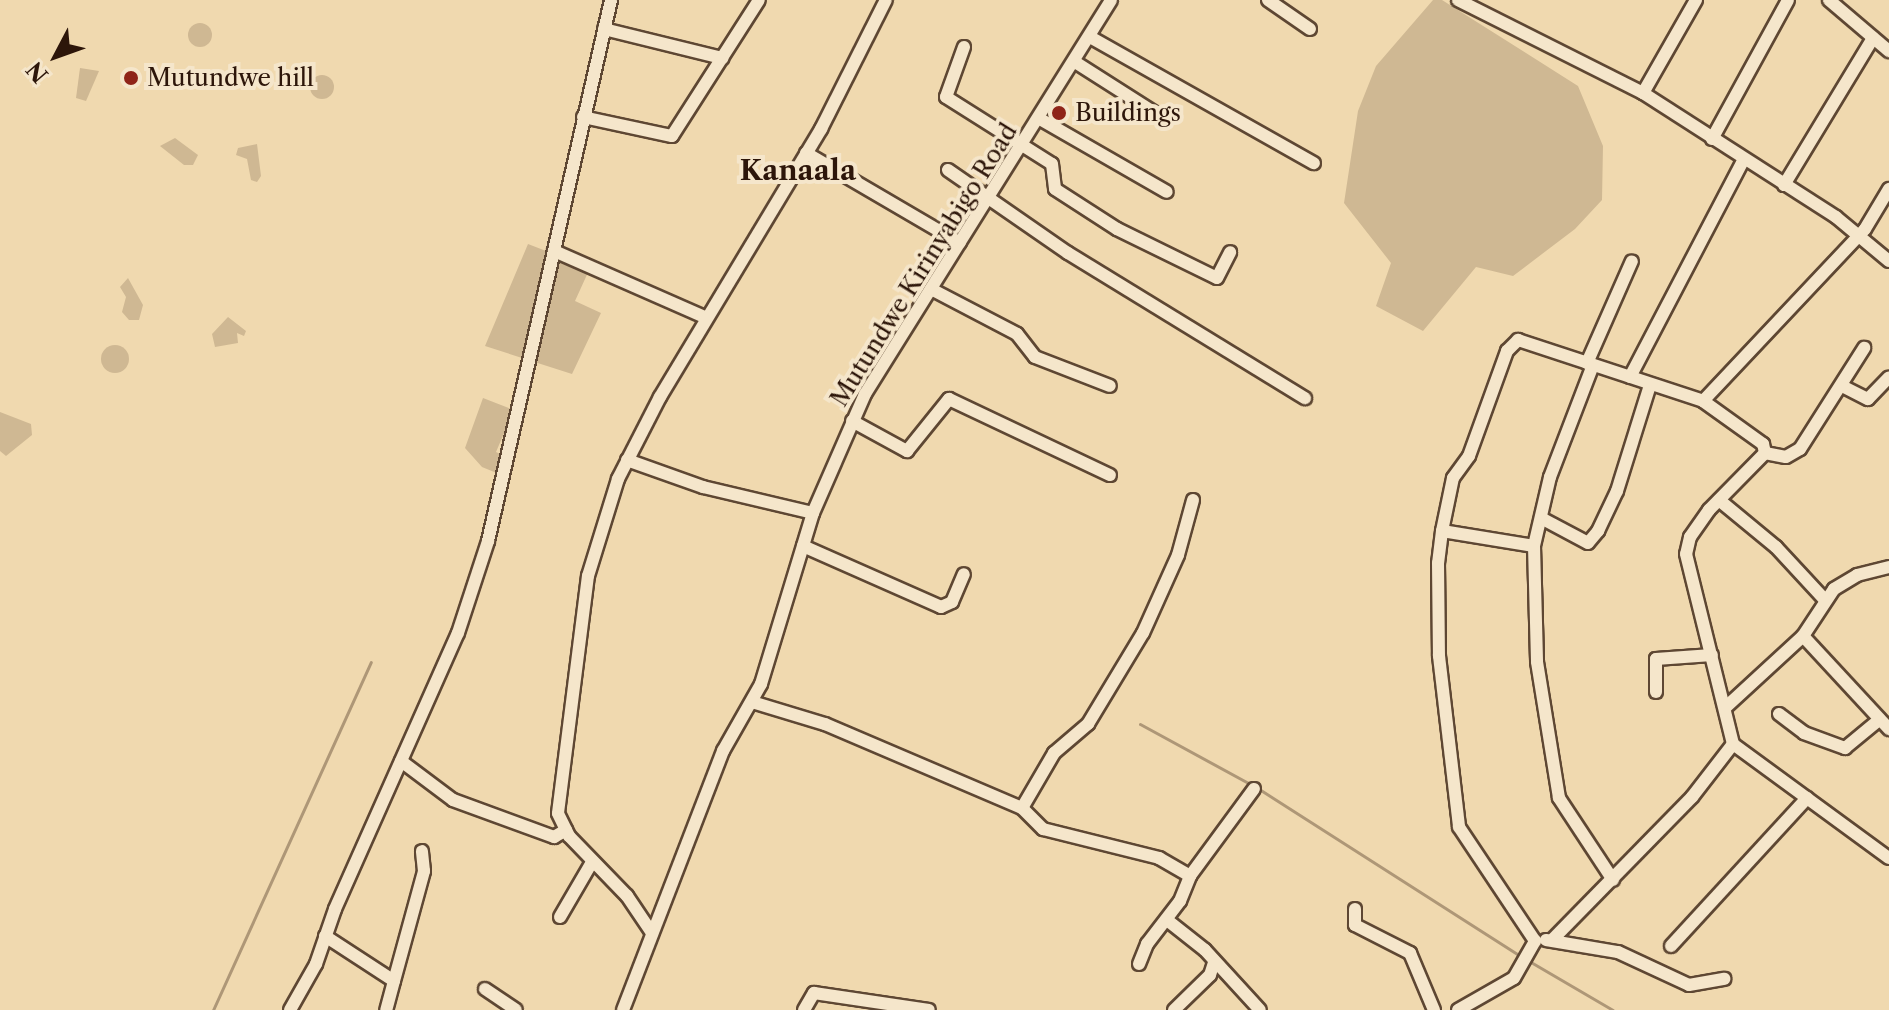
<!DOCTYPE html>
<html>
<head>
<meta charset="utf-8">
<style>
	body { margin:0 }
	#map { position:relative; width:1889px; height:1010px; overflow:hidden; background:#f0d9af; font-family:"Libre Caslon Text",serif }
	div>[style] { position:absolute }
	.green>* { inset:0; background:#cfb893 }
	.round { border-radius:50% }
	.stream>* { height:3px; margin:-1.5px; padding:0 1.5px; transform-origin:1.5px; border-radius:1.5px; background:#ae9777 }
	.roads { filter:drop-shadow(2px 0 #5e4733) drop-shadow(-2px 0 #5e4733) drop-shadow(0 2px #5e4733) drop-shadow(0 -2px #5e4733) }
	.minor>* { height:12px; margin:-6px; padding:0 6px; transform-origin:6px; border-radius:6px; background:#f5e6cb }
	.dots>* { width:22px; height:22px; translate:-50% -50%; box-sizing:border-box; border:4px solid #f5e6cb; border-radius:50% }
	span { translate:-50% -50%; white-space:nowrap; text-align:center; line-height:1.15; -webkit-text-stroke:8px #f5e6cb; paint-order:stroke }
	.poi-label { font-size:24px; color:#2d160a }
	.left { translate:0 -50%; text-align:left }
	.street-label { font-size:24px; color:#2d160a }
	.quarter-label { font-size:28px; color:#2d160a; font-weight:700 }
	.north { position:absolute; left:16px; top:16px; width:80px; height:80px; -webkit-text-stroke:6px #f5e6cb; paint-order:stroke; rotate:229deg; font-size:22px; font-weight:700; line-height:32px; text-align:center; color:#2d160a }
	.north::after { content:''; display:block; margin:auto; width:28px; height:36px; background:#2d160a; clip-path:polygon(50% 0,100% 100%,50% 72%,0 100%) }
</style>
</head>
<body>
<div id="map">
	<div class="green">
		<i style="clip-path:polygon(1433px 0,1442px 0,1578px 86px,1603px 146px,1602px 200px,1575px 229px,1513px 276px,1476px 267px,1423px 331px,1376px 306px,1391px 263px,1344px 203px,1358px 111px,1376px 66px)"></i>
		<i class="round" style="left:188px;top:23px;width:24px;height:24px"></i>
		<i style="clip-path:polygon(80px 68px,99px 71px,86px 101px,76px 98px)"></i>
		<i class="round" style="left:310px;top:75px;width:24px;height:24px"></i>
		<i style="clip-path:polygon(175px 138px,198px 155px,193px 165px,184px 165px,160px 146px)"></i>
		<i style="clip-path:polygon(257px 144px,261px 176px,257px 182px,251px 180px,247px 159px,236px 155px,238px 148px)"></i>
		<i style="clip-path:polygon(528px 244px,590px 268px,575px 301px,601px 313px,572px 374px,485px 346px)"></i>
		<i style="clip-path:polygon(128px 278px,143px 305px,139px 320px,129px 320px,122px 312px,126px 297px,120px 287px)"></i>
		<i style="clip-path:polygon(228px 317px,246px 331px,244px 336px,237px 333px,238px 343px,215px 347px,212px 334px)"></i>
		<i class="round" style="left:101px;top:345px;width:28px;height:28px"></i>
		<i style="clip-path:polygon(483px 398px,514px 410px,496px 452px,513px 460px,504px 476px,482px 467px,465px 448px)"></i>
		<i style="clip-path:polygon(0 412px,31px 424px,32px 435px,6px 456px,0 451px)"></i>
	</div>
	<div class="stream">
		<i style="left:1140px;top:724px;width:128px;rotate:28.6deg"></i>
		<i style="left:1259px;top:789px;width:312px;rotate:32.6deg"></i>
		<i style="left:1529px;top:961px;width:97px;rotate:30.3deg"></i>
		<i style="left:213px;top:1010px;width:382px;rotate:-65.6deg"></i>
	</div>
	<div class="roads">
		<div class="minor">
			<i style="left:1268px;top:0;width:51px;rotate:34.6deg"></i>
			<i style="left:1458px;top:0;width:207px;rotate:26.7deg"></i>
			<i style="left:1643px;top:93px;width:229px;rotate:32.7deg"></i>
			<i style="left:1836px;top:217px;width:69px;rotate:39.7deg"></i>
			<i style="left:1829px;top:0;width:79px;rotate:40.4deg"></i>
			<i style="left:604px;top:29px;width:122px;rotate:13.8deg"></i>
			<i style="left:1090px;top:37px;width:257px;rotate:29.4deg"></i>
			<i style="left:964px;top:47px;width:53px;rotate:109.8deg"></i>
			<i style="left:946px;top:97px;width:125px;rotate:32.3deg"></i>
			<i style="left:1052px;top:164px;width:25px;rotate:83deg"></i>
			<i style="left:1055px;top:189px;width:74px;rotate:32.8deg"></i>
			<i style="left:1117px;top:229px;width:111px;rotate:26.1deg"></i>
			<i style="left:1217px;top:278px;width:29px;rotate:-63deg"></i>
			<i style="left:1075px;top:62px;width:108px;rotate:32.5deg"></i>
			<i style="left:1643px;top:93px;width:107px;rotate:-60.3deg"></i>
			<i style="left:583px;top:117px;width:91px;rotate:12.1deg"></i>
			<i style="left:672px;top:136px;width:161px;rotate:-57.4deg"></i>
			<i style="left:1040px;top:119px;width:146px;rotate:29.9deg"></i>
			<i style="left:1712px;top:139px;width:158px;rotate:-61.3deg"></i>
			<i style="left:806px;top:153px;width:178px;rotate:30.3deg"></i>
			<i style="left:948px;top:170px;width:146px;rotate:34.7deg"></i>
			<i style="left:1068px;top:253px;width:278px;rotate:31.5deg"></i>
			<i style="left:1784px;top:185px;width:172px;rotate:-58.8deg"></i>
			<i style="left:554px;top:251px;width:164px;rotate:23.7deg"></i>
			<i style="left:931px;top:289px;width:97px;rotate:27.6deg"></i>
			<i style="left:1017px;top:334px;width:29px;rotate:52deg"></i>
			<i style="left:1035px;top:357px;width:80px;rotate:21.1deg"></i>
			<i style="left:1587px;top:363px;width:111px;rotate:-66.2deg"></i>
			<i style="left:1593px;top:365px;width:120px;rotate:111deg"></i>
			<i style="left:1550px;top:477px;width:71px;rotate:103.1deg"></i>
			<i style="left:1534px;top:546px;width:116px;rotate:88.5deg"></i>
			<i style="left:1537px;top:662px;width:138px;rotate:80.8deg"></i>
			<i style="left:1559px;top:798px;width:98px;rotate:56.6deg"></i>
			<i style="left:1630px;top:377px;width:246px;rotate:-62.4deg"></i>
			<i style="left:1842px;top:386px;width:29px;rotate:27deg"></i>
			<i style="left:1868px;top:399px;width:30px;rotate:-46deg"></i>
			<i style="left:1703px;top:401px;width:236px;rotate:-46.7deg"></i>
			<i style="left:1865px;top:229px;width:47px;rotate:-59deg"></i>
			<i style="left:852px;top:421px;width:63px;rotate:28.6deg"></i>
			<i style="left:907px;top:451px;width:67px;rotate:-51.1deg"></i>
			<i style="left:949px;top:399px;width:178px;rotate:25.3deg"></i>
			<i style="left:1765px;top:453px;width:21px;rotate:11deg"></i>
			<i style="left:1786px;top:457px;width:16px;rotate:-30deg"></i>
			<i style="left:1800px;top:449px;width:120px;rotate:-57.6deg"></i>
			<i style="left:627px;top:460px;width:81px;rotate:19.6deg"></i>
			<i style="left:703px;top:487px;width:113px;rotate:13.3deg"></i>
			<i style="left:1719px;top:500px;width:74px;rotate:39.5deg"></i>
			<i style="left:1776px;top:547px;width:72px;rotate:47.2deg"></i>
			<i style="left:1541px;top:518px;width:53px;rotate:28deg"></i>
			<i style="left:1588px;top:543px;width:16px;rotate:-50deg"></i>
			<i style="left:1598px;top:531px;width:44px;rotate:-64.6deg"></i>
			<i style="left:1617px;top:491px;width:111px;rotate:-72.7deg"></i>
			<i style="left:1442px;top:531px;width:54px;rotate:-78.3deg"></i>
			<i style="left:1453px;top:478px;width:27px;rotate:-54deg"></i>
			<i style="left:1469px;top:456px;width:112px;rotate:-70.1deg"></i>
			<i style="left:1507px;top:351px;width:16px;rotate:-45deg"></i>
			<i style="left:1518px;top:340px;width:195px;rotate:18.2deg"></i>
			<i style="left:1703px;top:401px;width:74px;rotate:35.6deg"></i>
			<i style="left:1763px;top:444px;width:9px;rotate:77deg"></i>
			<i style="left:1765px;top:453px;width:80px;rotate:134.5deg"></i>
			<i style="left:1709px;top:510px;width:33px;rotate:125deg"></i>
			<i style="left:1690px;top:537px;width:17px;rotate:103deg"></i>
			<i style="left:1686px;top:554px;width:196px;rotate:76.1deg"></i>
			<i style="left:1733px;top:744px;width:67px;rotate:127.7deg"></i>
			<i style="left:1692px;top:797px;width:200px;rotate:134.4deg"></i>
			<i style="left:803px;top:546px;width:151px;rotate:23.8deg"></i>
			<i style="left:941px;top:607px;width:12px;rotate:-24deg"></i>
			<i style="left:952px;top:602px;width:30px;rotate:-67deg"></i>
			<i style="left:1534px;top:546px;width:93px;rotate:-170.7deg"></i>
			<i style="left:1442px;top:531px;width:32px;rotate:97deg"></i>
			<i style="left:1438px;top:563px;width:93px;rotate:89.4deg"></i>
			<i style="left:1439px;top:656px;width:172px;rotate:83.3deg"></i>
			<i style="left:1459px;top:827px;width:137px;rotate:56.3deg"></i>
			<i style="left:1803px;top:636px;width:127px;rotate:47.2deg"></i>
			<i style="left:1656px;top:692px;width:33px;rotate:-90deg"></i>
			<i style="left:1656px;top:659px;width:56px;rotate:-4.1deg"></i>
			<i style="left:752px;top:702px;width:76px;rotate:16.8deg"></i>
			<i style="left:825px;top:724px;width:214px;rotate:23.1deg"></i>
			<i style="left:1022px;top:808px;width:64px;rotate:-59.8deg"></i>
			<i style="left:1054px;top:753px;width:45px;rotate:-40.5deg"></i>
			<i style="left:1088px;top:724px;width:106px;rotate:-58.9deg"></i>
			<i style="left:1143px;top:633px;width:85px;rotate:-65.8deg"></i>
			<i style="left:1178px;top:555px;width:57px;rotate:-74.7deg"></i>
			<i style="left:1727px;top:706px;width:103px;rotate:-42.6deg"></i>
			<i style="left:1803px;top:636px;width:56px;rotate:-56.6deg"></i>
			<i style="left:1834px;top:589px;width:27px;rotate:-31deg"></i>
			<i style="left:1857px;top:575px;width:33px;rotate:-14deg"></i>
			<i style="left:1779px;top:714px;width:31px;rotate:37deg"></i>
			<i style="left:1804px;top:733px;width:44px;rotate:20.1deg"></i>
			<i style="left:1845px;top:748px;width:45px;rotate:-39.6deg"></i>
			<i style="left:1733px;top:744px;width:193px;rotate:36.2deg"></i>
			<i style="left:401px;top:761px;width:65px;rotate:36.9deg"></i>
			<i style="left:453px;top:800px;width:108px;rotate:20.1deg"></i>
			<i style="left:554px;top:837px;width:14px;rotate:-30deg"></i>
			<i style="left:1022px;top:808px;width:30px;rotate:45deg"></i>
			<i style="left:1043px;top:829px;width:120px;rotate:14deg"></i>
			<i style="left:1159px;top:858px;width:36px;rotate:30deg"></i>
			<i style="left:1355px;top:909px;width:16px;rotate:90deg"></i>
			<i style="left:1355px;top:925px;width:62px;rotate:27deg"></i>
			<i style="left:1410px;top:953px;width:62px;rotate:67.2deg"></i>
			<i style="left:560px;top:917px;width:64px;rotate:-59.8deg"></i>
			<i style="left:1167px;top:920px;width:48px;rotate:38.3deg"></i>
			<i style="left:1205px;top:950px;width:81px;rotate:47.5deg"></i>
			<i style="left:652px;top:933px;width:45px;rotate:-124deg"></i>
			<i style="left:627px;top:896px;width:83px;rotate:-134deg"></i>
			<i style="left:569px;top:836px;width:25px;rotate:-116deg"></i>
			<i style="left:558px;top:813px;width:239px;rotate:-82.8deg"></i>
			<i style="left:588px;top:576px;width:102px;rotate:-72.8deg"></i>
			<i style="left:618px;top:479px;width:92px;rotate:-62.9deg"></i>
			<i style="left:660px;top:397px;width:313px;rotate:-59deg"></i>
			<i style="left:821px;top:129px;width:144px;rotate:-63.3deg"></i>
			<i style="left:325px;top:936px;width:82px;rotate:33.1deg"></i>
			<i style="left:394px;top:981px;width:30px;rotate:105deg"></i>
			<i style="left:1546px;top:940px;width:73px;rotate:9.5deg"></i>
			<i style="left:1618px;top:952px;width:78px;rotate:24.9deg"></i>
			<i style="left:1689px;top:985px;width:36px;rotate:-10deg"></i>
			<i style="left:1671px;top:946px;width:201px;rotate:-47.4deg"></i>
			<i style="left:1139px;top:964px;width:22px;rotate:-68deg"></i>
			<i style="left:1147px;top:944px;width:54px;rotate:-52.5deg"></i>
			<i style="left:1180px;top:901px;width:27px;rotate:-68deg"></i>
			<i style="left:1190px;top:876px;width:108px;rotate:-53.7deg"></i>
			<i style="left:394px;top:981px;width:114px;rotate:-74.7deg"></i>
			<i style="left:424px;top:871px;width:20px;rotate:-96deg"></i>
			<i style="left:485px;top:989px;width:37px;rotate:34deg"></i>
			<i style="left:290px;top:1010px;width:53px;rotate:-60.5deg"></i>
			<i style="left:316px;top:964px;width:58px;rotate:-70.9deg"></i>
			<i style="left:335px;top:909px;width:302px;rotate:-66deg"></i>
			<i style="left:458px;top:633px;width:97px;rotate:-71.9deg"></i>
			<i style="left:488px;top:541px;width:555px;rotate:-77.19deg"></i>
			<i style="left:623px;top:1010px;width:278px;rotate:-68.9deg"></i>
			<i style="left:723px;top:751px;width:77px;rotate:-60.4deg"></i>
			<i style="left:761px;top:684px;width:179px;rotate:-73.1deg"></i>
			<i style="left:813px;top:513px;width:130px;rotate:-66.4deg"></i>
			<i style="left:865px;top:394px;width:464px;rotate:-58deg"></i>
			<i style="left:804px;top:1010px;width:20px;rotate:-60deg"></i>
			<i style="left:814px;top:993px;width:116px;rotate:8.4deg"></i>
			<i style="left:1174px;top:1010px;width:50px;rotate:-44.2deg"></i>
			<i style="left:1210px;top:975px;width:13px;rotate:-72deg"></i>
			<i style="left:1458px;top:1010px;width:64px;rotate:-29.7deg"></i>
			<i style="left:1514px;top:978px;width:43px;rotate:-60.4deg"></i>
		</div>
	</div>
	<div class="dots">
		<i style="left:131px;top:78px;background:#8f2418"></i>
		<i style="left:1059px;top:113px;background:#8f2418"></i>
	</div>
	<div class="poi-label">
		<span class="left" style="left:147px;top:78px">Mutundwe hill</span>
		<span class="left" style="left:1075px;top:113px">Buildings</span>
	</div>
	<div class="street-label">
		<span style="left:924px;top:265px;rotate:-58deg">Mutundwe Kirinyabigo Road</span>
	</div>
	<div class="quarter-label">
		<span style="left:798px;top:170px">Kanaala</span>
	</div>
	<div class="north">N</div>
</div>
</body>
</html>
